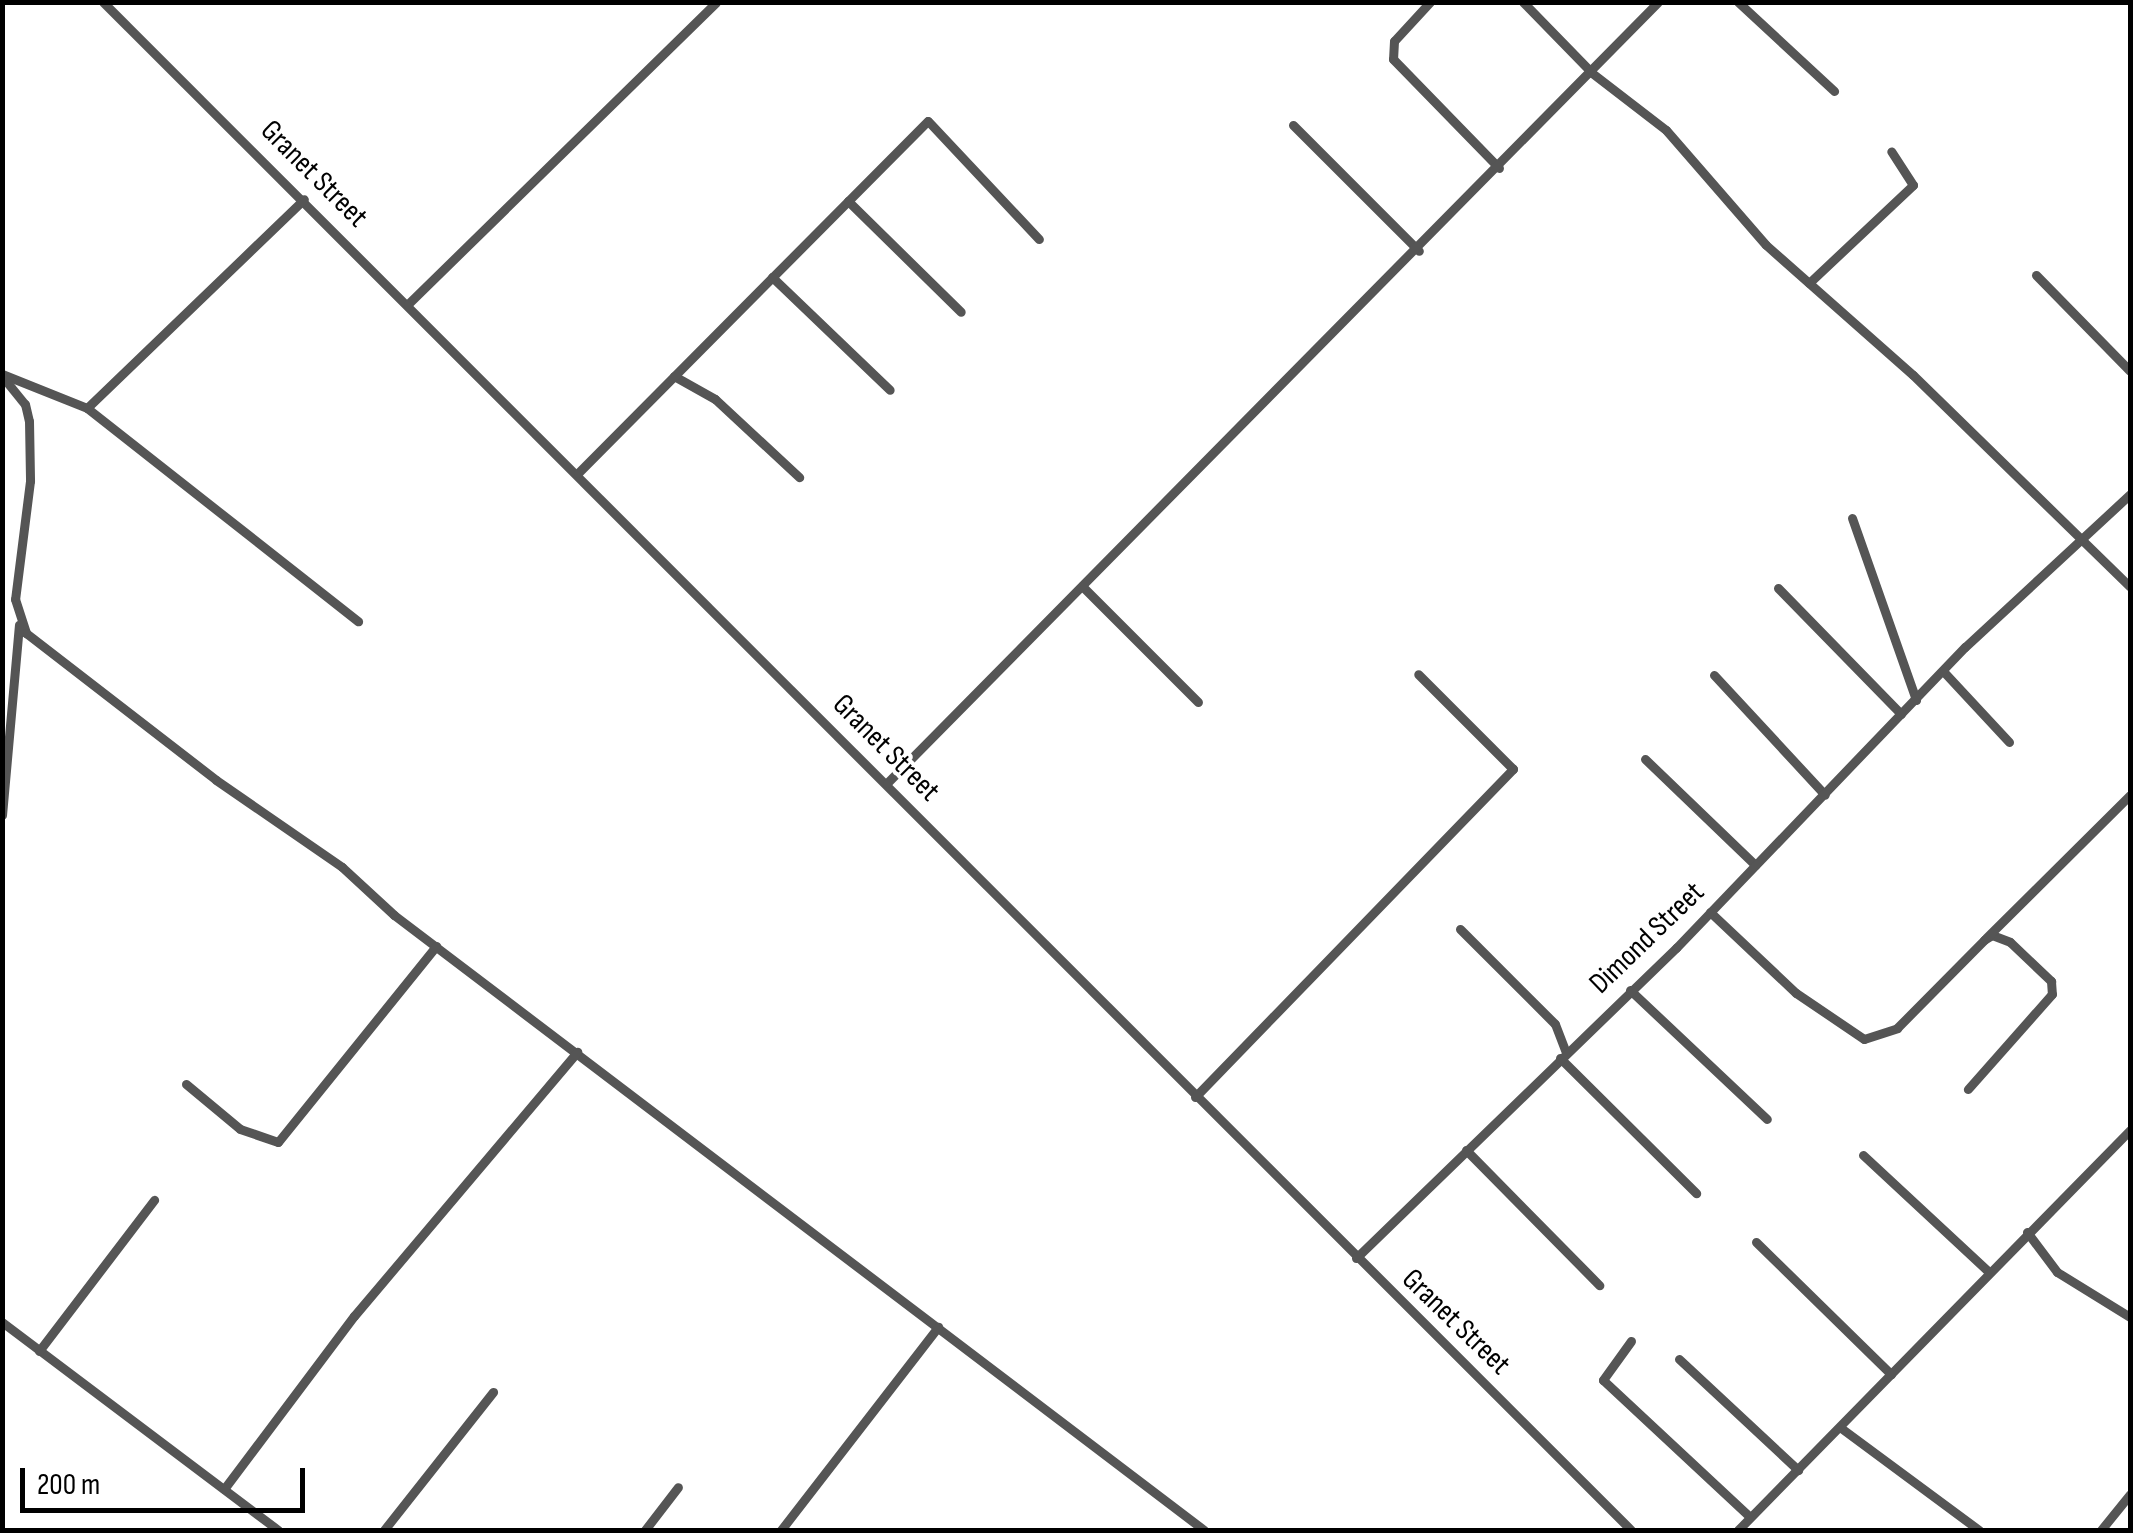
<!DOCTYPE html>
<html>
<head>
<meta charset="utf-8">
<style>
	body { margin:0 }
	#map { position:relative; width:2133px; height:1533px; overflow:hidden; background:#fff; font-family:"Sofia Sans Condensed",sans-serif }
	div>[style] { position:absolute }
	.minor>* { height:9px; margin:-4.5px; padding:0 4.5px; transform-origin:4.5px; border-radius:4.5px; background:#555 }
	span { translate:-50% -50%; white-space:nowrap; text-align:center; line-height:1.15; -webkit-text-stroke:8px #fff; paint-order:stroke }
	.street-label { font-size:30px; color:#000 }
	.frame { position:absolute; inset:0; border:5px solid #000; pointer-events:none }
	.scale { position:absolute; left:20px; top:1468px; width:285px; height:45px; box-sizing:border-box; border:5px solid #000; border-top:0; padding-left:12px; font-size:30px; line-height:35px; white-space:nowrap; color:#000; -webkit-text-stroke:8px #fff; paint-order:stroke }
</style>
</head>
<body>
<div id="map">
	<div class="minor">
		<i style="left:103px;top:2px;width:2161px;rotate:45deg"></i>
		<i style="left:1430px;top:2px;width:53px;rotate:132.7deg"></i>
		<i style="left:1394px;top:41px;width:18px;rotate:93deg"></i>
		<i style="left:1393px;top:59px;width:152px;rotate:45.8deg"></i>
		<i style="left:1523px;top:2px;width:99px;rotate:45.8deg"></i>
		<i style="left:1592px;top:73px;width:93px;rotate:37.6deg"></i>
		<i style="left:1666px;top:130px;width:152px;rotate:49deg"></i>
		<i style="left:1766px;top:245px;width:196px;rotate:41.5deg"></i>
		<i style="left:1913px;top:375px;width:303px;rotate:44.3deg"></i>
		<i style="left:1738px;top:2px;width:131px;rotate:42.8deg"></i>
		<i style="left:1293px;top:125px;width:178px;rotate:45deg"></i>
		<i style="left:848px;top:201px;width:158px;rotate:44.5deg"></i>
		<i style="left:2036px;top:275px;width:134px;rotate:45.6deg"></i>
		<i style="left:772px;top:277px;width:163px;rotate:43.8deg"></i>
		<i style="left:1809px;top:283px;width:143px;rotate:-43.3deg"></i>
		<i style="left:1913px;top:185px;width:40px;rotate:-122.9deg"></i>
		<i style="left:408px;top:304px;width:431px;rotate:-44.4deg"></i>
		<i style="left:2px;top:374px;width:92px;rotate:21.8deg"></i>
		<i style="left:87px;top:408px;width:345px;rotate:38.2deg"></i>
		<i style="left:2px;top:376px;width:36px;rotate:51deg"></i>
		<i style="left:25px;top:404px;width:17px;rotate:77deg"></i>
		<i style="left:29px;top:421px;width:60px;rotate:89deg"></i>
		<i style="left:30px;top:481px;width:119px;rotate:97.2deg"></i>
		<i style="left:15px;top:599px;width:36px;rotate:72deg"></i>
		<i style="left:26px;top:633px;width:240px;rotate:37.7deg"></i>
		<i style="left:216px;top:780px;width:153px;rotate:34.6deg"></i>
		<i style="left:342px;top:867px;width:71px;rotate:42.7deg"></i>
		<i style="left:394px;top:915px;width:1017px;rotate:37.21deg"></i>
		<i style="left:674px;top:376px;width:47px;rotate:29.3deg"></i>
		<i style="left:715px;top:399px;width:115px;rotate:42.9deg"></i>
		<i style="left:87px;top:408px;width:301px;rotate:-43.9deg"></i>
		<i style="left:578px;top:473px;width:496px;rotate:-45.2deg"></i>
		<i style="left:928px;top:121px;width:162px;rotate:46.8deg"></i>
		<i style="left:1852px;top:518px;width:193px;rotate:70.6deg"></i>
		<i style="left:1082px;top:586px;width:164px;rotate:45deg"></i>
		<i style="left:1778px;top:588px;width:176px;rotate:45.7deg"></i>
		<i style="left:1943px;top:671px;width:97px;rotate:47.1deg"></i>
		<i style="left:1714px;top:675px;width:163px;rotate:47.2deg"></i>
		<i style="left:1645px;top:759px;width:153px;rotate:43.9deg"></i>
		<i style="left:887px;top:783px;width:1097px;rotate:-45.37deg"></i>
		<i style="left:2px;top:815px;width:191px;rotate:-84.9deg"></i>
		<i style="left:1710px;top:912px;width:118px;rotate:43.3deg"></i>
		<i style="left:1796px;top:993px;width:82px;rotate:34.1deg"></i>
		<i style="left:1864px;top:1039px;width:35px;rotate:-18deg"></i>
		<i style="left:1897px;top:1028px;width:124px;rotate:-45.3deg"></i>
		<i style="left:1984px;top:940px;width:9px;rotate:-32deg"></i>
		<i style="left:1992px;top:935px;width:19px;rotate:21deg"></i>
		<i style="left:2010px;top:942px;width:57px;rotate:43.6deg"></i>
		<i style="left:2051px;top:981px;width:13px;rotate:86deg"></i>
		<i style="left:2052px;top:994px;width:127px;rotate:131.5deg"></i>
		<i style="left:1460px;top:929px;width:134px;rotate:45deg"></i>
		<i style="left:1555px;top:1024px;width:30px;rotate:69deg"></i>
		<i style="left:1986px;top:938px;width:203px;rotate:-44.8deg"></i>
		<i style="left:1630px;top:990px;width:188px;rotate:43.3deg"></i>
		<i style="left:1560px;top:1058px;width:192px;rotate:44.8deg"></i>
		<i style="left:186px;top:1084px;width:70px;rotate:39.8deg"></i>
		<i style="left:240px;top:1129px;width:40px;rotate:18.9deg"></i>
		<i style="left:278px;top:1142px;width:252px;rotate:-51.1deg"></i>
		<i style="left:1195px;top:1097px;width:457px;rotate:-45.9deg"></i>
		<i style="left:1513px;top:769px;width:134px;rotate:-135deg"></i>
		<i style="left:1466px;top:1150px;width:190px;rotate:45.4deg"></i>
		<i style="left:1863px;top:1155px;width:172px;rotate:42.9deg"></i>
		<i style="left:2027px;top:1232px;width:50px;rotate:53.1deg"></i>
		<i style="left:2057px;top:1272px;width:86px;rotate:31.7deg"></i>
		<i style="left:1756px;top:1242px;width:189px;rotate:44.4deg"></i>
		<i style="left:1356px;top:1258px;width:446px;rotate:-44.1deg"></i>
		<i style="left:1676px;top:948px;width:417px;rotate:-46.2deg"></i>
		<i style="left:1965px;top:647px;width:225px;rotate:-42.8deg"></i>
		<i style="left:2px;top:1322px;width:346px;rotate:37deg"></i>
		<i style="left:1631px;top:1341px;width:48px;rotate:125.7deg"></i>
		<i style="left:1603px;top:1380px;width:201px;rotate:43deg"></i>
		<i style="left:39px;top:1351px;width:190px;rotate:-52.7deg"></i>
		<i style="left:1679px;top:1359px;width:163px;rotate:43deg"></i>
		<i style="left:1841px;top:1428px;width:172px;rotate:36.5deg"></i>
		<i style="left:224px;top:1489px;width:216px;rotate:-53.1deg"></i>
		<i style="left:354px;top:1316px;width:346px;rotate:-49.8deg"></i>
		<i style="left:384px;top:1530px;width:176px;rotate:-51.7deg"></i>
		<i style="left:645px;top:1530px;width:54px;rotate:-52.5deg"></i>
		<i style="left:781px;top:1530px;width:257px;rotate:-52.3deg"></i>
		<i style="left:1738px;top:1530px;width:560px;rotate:-45.58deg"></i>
		<i style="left:2101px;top:1530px;width:46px;rotate:-51.1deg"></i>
	</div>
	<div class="street-label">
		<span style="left:314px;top:174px;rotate:45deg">Granet Street</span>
		<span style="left:886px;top:748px;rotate:45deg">Granet Street</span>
		<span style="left:1647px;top:938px;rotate:-44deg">Dimond Street</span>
		<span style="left:1456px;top:1322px;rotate:44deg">Granet Street</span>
	</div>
	<div class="frame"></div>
	<div class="scale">200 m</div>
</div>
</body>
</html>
